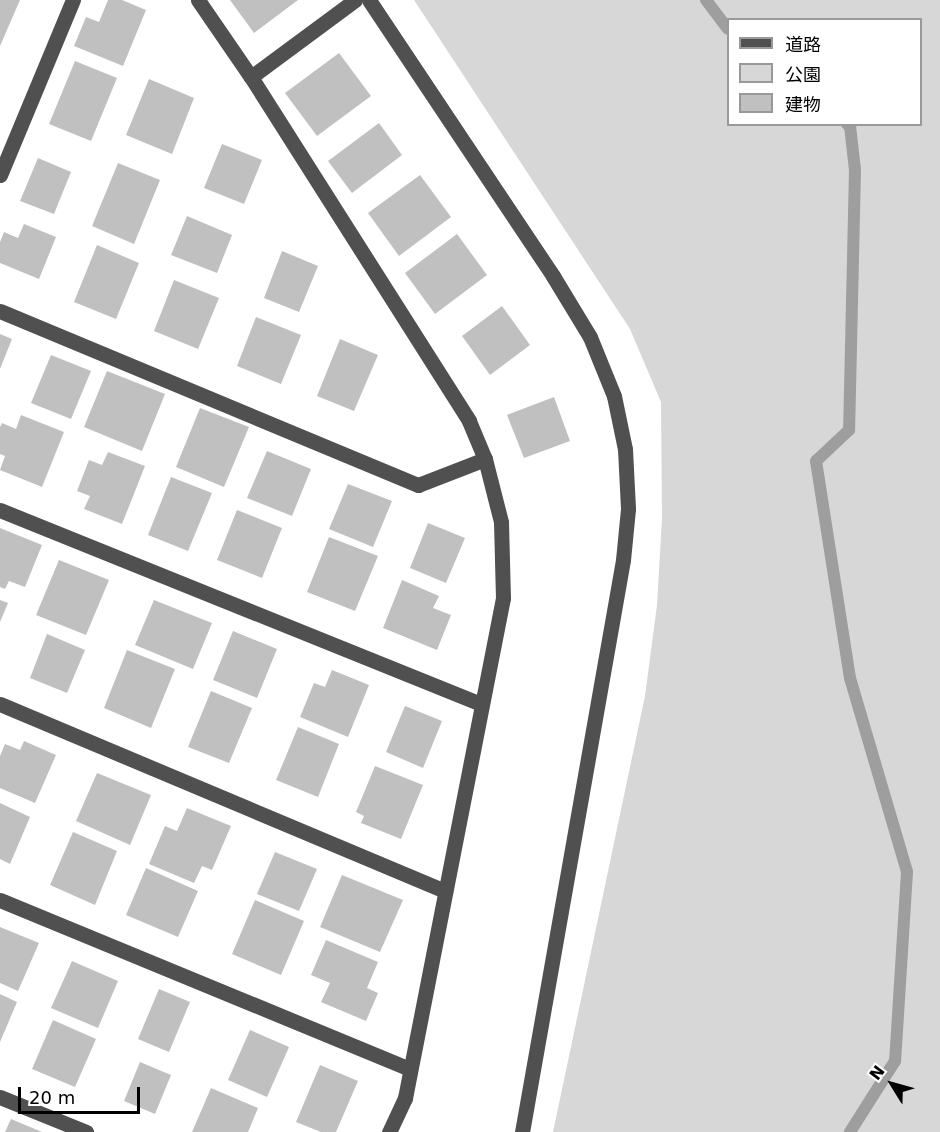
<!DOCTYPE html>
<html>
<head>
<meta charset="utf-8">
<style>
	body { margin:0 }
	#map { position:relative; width:940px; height:1132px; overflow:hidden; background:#fff; font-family:"DejaVu Sans","Noto Sans JP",sans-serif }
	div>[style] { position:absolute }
	.green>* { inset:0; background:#d7d7d7 }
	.stream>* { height:12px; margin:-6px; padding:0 6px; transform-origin:6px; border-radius:6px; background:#9e9e9e }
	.building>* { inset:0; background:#c0c0c0 }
	.minor>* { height:15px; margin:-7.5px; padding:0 7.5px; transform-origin:7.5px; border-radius:7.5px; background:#505050 }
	span { translate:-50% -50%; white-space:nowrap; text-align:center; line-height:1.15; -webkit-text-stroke:5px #fff; paint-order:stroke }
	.legend { position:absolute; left:727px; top:18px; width:195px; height:108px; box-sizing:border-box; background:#fff; border:2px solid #999; margin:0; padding:8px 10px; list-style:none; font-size:18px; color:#000 }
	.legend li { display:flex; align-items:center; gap:12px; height:30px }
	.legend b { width:30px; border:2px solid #999 }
	.north { position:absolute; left:862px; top:1054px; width:60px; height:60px; -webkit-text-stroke:4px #fff; paint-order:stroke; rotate:307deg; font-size:16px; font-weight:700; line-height:24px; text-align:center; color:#000 }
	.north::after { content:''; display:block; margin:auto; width:21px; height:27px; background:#000; clip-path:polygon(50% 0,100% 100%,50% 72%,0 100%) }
	.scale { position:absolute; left:18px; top:1087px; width:122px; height:27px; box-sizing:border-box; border:3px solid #000; border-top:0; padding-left:8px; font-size:18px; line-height:21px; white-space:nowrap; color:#000; -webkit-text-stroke:4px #fff; paint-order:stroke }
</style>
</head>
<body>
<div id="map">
	<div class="green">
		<i style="clip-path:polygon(evenodd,414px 0,940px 0,940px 1132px,553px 1132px,645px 696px,657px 605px,662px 518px,661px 402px,630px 329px,414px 0,728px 20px,920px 20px,920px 124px,728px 124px,728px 20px)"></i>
	</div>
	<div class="stream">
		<i style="left:706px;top:0;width:36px;rotate:53deg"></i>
		<i style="left:847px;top:124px;width:4px;rotate:34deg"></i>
		<i style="left:850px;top:126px;width:44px;rotate:83.5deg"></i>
		<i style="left:855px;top:170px;width:260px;rotate:91.3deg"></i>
		<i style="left:849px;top:430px;width:45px;rotate:136.8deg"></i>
		<i style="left:816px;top:461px;width:220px;rotate:81.1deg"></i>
		<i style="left:850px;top:678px;width:202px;rotate:73.6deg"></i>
		<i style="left:907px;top:872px;width:189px;rotate:93.6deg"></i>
		<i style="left:895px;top:1061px;width:84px;rotate:122.4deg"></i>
	</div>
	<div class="building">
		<i style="clip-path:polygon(0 0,20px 0,0 46px)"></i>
		<i style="clip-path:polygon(108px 0,122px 0,146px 10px,123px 66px,74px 46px,86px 17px,99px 22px)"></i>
		<i style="clip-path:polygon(230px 0,298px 0,254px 33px)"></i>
		<i style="clip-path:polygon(339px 53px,371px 96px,317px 136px,285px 93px)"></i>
		<i style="clip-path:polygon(75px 61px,117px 78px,91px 141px,49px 124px)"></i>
		<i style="clip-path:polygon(149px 79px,194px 98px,172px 154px,126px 135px)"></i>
		<i style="clip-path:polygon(379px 123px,402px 155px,352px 193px,328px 161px)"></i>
		<i style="clip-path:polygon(222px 144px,262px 160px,244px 204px,204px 188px)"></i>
		<i style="clip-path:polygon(38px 158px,71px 172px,54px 214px,20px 201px)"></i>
		<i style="clip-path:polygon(118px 163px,160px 180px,134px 244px,92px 226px)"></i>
		<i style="clip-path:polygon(420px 175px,451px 217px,399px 256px,368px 213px)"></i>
		<i style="clip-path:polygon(187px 216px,232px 235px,217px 273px,171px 255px)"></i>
		<i style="clip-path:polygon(24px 224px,56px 237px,39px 279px,0 263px,0 242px,4px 232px,18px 238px)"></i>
		<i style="clip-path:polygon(457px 234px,487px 275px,435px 314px,405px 273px)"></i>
		<i style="clip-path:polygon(97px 245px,139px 263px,116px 319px,74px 302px)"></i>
		<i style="clip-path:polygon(282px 251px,318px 266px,299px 312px,264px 298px)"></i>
		<i style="clip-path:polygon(174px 280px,219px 298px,198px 349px,154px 331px)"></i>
		<i style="clip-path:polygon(502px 306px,530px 345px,490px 375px,462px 336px)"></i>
		<i style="clip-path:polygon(256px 317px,301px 335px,281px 384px,237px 366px)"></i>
		<i style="clip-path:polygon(0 334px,12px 339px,0 369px)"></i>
		<i style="clip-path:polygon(340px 339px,378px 355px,354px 411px,317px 396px)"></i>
		<i style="clip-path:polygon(51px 355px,91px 371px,71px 419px,31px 403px)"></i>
		<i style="clip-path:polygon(107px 371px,165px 394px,142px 451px,84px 427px)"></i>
		<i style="clip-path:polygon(554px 397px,570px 441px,524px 458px,507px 415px)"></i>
		<i style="clip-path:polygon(200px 408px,249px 427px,224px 487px,176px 467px)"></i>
		<i style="clip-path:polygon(21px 415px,64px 432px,42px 487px,0 470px,5px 456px,0 454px,0 427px,2px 423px,16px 429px)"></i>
		<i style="clip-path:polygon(267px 451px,311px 469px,292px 516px,247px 498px)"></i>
		<i style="clip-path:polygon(108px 452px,145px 466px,122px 524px,84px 509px,90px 496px,77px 491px,89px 460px,102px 465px)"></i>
		<i style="clip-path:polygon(171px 477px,212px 493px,188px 551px,148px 535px)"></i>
		<i style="clip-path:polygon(348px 484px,392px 501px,373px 547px,329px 529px)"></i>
		<i style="clip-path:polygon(237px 510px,282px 528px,262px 578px,217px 560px)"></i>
		<i style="clip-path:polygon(428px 523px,465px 538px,446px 583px,410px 568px)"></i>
		<i style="clip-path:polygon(0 528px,42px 545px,25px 587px,9px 581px,5px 589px,0 587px)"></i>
		<i style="clip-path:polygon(329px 537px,378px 556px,355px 611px,307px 592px)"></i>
		<i style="clip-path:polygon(59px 560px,109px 580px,86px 635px,36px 615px)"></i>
		<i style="clip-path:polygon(402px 580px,439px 596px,433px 608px,451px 615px,437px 650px,383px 628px)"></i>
		<i style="clip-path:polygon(0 600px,8px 603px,0 622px)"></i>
		<i style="clip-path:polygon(154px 600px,212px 623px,193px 669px,135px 645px)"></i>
		<i style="clip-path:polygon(233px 631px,277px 649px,257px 698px,213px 680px)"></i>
		<i style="clip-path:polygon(47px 634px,85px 650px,67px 693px,30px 678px)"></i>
		<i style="clip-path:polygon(127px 650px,175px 669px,151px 728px,104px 708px)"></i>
		<i style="clip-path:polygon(332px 670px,369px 685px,348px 737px,300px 717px,314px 683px,325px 687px)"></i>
		<i style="clip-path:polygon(211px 691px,252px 708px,229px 763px,188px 747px)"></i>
		<i style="clip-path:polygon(405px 706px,442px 721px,423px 768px,386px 752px)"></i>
		<i style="clip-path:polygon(298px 727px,339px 744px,318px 797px,276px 780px)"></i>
		<i style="clip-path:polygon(24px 741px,56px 755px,35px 803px,0 788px,0 756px,5px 744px,20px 750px)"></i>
		<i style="clip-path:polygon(375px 766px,423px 785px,401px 839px,361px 823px,364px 816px,356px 812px)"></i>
		<i style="clip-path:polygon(97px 773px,151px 795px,130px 845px,76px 821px)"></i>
		<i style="clip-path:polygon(0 803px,30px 817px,10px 864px,0 859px)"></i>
		<i style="clip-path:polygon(187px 808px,231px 826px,212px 870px,202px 866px,194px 883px,149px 864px,165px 826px,177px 831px)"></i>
		<i style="clip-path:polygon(73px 832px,117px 851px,95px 905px,50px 885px)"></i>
		<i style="clip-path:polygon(275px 852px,317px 869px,299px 911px,257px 894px)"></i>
		<i style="clip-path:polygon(146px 868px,198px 891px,178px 937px,126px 915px)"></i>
		<i style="clip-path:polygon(342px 875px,403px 900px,380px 952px,320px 927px)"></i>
		<i style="clip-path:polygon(255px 900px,304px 921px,281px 975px,232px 954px)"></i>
		<i style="clip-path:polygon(0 927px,39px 943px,18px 991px,0 983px)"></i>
		<i style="clip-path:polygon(326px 940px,378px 962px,367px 988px,378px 993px,366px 1021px,321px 1002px,330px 983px,311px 975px)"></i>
		<i style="clip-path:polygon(72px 961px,118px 981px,98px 1028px,51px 1008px)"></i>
		<i style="clip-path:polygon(159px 989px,190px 1002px,169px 1052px,138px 1039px)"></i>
		<i style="clip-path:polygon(0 994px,17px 1002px,0 1042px)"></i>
		<i style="clip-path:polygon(53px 1020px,96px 1039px,75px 1087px,32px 1069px)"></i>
		<i style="clip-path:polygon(250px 1030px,289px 1047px,267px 1097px,228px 1080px)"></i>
		<i style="clip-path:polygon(140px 1062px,171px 1075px,155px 1114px,124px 1101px)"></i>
		<i style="clip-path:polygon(320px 1065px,358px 1081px,336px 1132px,321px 1132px,296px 1122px)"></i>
		<i style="clip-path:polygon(211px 1088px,258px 1108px,248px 1132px,192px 1132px)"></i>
		<i style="clip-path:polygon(11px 1119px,42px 1132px,5px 1132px)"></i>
	</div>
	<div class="minor">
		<i style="left:198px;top:0;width:93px;rotate:55.5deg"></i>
		<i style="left:251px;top:77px;width:407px;rotate:57.6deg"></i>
		<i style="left:469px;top:421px;width:41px;rotate:67.2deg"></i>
		<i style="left:485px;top:459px;width:65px;rotate:75.7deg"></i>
		<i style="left:501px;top:522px;width:76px;rotate:88.5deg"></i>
		<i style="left:503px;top:598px;width:510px;rotate:101.09deg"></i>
		<i style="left:405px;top:1098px;width:38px;rotate:115deg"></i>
		<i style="left:369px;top:0;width:332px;rotate:56.3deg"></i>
		<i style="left:553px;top:276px;width:71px;rotate:58.8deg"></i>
		<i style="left:590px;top:337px;width:64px;rotate:67.9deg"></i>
		<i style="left:614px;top:396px;width:54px;rotate:78.3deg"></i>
		<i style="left:625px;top:449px;width:60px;rotate:87.1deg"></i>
		<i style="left:628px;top:509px;width:51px;rotate:95.6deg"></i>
		<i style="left:623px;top:560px;width:581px;rotate:100.01deg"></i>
		<i style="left:251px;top:77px;width:129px;rotate:-36.5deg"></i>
		<i style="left:0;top:175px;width:190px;rotate:-67.4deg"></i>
		<i style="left:0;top:311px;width:453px;rotate:22.6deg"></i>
		<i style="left:418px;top:485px;width:72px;rotate:-21.2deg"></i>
		<i style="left:0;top:510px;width:519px;rotate:21.97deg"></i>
		<i style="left:0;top:704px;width:483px;rotate:22.8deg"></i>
		<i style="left:0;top:900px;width:443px;rotate:22.4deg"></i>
		<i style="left:0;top:1097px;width:93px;rotate:22.1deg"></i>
	</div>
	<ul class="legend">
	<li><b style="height:8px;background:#505050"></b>道路</li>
	<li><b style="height:16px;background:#d7d7d7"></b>公園</li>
	<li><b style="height:16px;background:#c0c0c0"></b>建物</li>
	</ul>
	<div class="north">N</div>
	<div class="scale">20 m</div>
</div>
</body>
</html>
